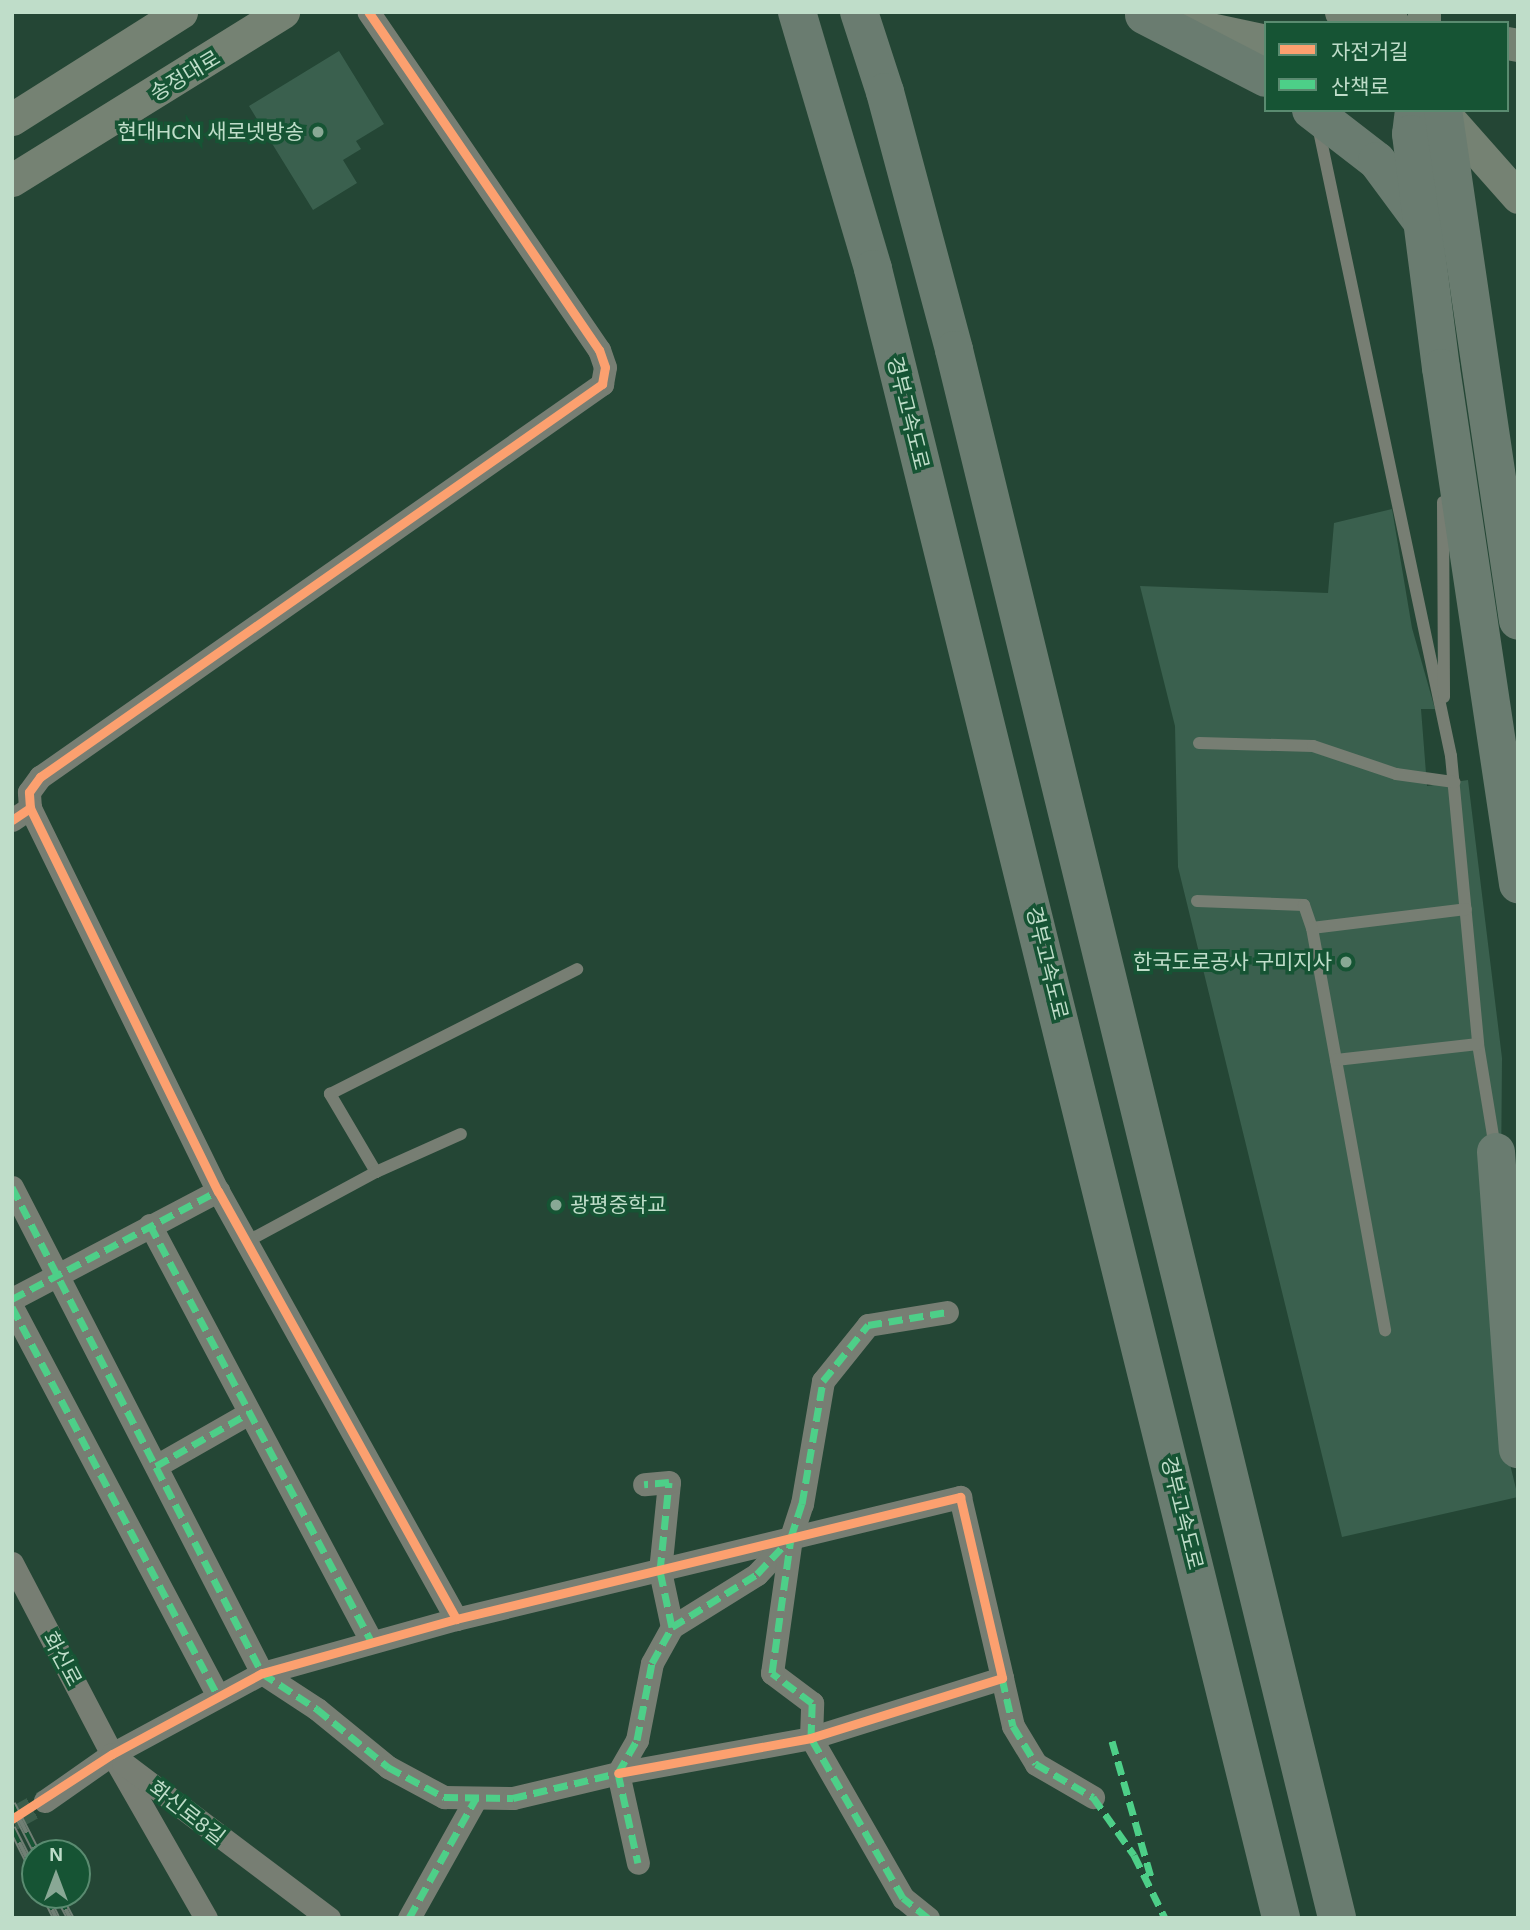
<!DOCTYPE html>
<html>
<head>
<meta charset="utf-8">
<style>
	body { margin:0 }
	#map { position:relative; width:1530px; height:1930px; overflow:hidden; background:#244635; font-family:Helvetica,"Noto Sans KR",sans-serif }
	div>[style] { position:absolute }
	.building>* { inset:0; background:#3a604e }
	.street-tunnel>* { height:23px; margin-top:-11.5px; transform-origin:0; background:repeating-linear-gradient(90deg,#3b5d4b 0 23px,transparent 0 34px) }
	.lane>* { height:12px; margin:-6px; padding:0 6px; transform-origin:6px; border-radius:6px; background:#777e73 }
	.street>* { height:23px; margin:-11.5px; padding:0 11.5px; transform-origin:11.5px; border-radius:11.5px; background:#777e73 }
	.secondary>* { height:33px; margin:-16.5px; padding:0 16.5px; transform-origin:16.5px; border-radius:16.5px; background:#758273 }
	.highway>* { height:38px; margin:-19px; padding:0 19px; transform-origin:19px; border-radius:19px; background:#6a7c70 }
	.rail>* { height:8px; margin-top:-4px; transform-origin:0; background:repeating-linear-gradient(90deg,#165434 0 16px,#707f74 0 32px); box-sizing:border-box; border-block:2px solid #707f74 }
	.quiet>* { height:7px; margin-top:-3.5px; transform-origin:0; background:repeating-linear-gradient(90deg,#4dcf88 0 14px,transparent 0 21px) }
	.cycleway>* { height:9px; margin:-4.5px; padding:0 4.5px; transform-origin:4.5px; border-radius:4.5px; background:#fca06f }
	.dots>* { width:19px; height:19px; translate:-50% -50%; box-sizing:border-box; border:4px solid #165434; border-radius:50% }
	span { translate:-50% -50%; white-space:nowrap; text-align:center; line-height:1.15; -webkit-text-stroke:7px #165434; paint-order:stroke }
	.street-label { font-size:21px; color:#bfddc9 }
	.poi-label { font-size:21px; color:#bfddc9 }
	.right { translate:-100% -50%; text-align:right }
	.left { translate:0 -50%; text-align:left }
	.frame { position:absolute; inset:0; border:14px solid #bfddc9; pointer-events:none }
	.legend { position:absolute; left:1264px; top:21px; width:245px; height:91px; box-sizing:border-box; background:#165434; border:2px solid #5a8b70; margin:0; padding:9px 12px; list-style:none; font-size:21px; color:#bfddc9 }
	.legend li { display:flex; align-items:center; gap:14px; height:35px }
	.legend b { width:35px; border:2px solid #5a8b70 }
	.north { position:absolute; left:21px; top:1839px; width:70px; height:70px; box-sizing:border-box; background:#165434; border:2px solid #5a8b70; border-radius:50%; rotate:0deg; font-size:19px; font-weight:700; line-height:28px; text-align:center; color:#bfddc9 }
	.north::after { content:''; display:block; margin:auto; width:24px; height:32px; background:#89a895; clip-path:polygon(50% 0,100% 100%,50% 72%,0 100%) }
</style>
</head>
<body>
<div id="map">
	<div class="building">
		<i style="clip-path:polygon(339px 51px,384px 124px,356px 141px,361px 149px,343px 160px,357px 183px,313px 210px,249px 106px)"></i>
		<i style="clip-path:polygon(1392px 509px,1412px 628px,1435px 709px,1421px 709px,1427px 786px,1468px 780px,1502px 1058px,1499px 1419px,1518px 1497px,1342px 1537px,1178px 867px,1175px 726px,1140px 586px,1328px 593px,1334px 523px)"></i>
	</div>
	<div class="street-tunnel">
		<i style="left:12px;top:1819px;width:38px;rotate:-29deg"></i>
	</div>
	<div class="lane">
		<i style="left:1318px;top:126px;width:644px;rotate:78.08deg"></i>
		<i style="left:1451px;top:756px;width:289px;rotate:84.6deg"></i>
		<i style="left:1478px;top:1044px;width:105px;rotate:80.7deg"></i>
		<i style="left:1443px;top:502px;width:195px;rotate:89.7deg"></i>
		<i style="left:1199px;top:743px;width:114px;rotate:1.5deg"></i>
		<i style="left:1313px;top:746px;width:88px;rotate:18.6deg"></i>
		<i style="left:1396px;top:774px;width:59px;rotate:7.9deg"></i>
		<i style="left:1197px;top:901px;width:107px;rotate:2.1deg"></i>
		<i style="left:1304px;top:905px;width:24px;rotate:71deg"></i>
		<i style="left:1312px;top:928px;width:155px;rotate:-7deg"></i>
		<i style="left:1312px;top:928px;width:409px;rotate:79.7deg"></i>
		<i style="left:1336px;top:1060px;width:143px;rotate:-6.4deg"></i>
		<i style="left:376px;top:1172px;width:91px;rotate:-120.5deg"></i>
		<i style="left:330px;top:1094px;width:277px;rotate:-26.8deg"></i>
		<i style="left:246px;top:1242px;width:148px;rotate:-28.3deg"></i>
		<i style="left:376px;top:1172px;width:93px;rotate:-24.1deg"></i>
	</div>
	<div class="street">
		<i style="left:30px;top:808px;width:16px;rotate:-94deg"></i>
		<i style="left:29px;top:792px;width:19px;rotate:-54deg"></i>
		<i style="left:40px;top:777px;width:686px;rotate:-34.96deg"></i>
		<i style="left:602px;top:384px;width:17px;rotate:-80deg"></i>
		<i style="left:605px;top:367px;width:18px;rotate:-109deg"></i>
		<i style="left:599px;top:350px;width:409px;rotate:-124.3deg"></i>
		<i style="left:12px;top:820px;width:22px;rotate:-34deg"></i>
		<i style="left:30px;top:808px;width:427px;rotate:63.9deg"></i>
		<i style="left:218px;top:1191px;width:490px;rotate:60.9deg"></i>
		<i style="left:456px;top:1619px;width:201px;rotate:164.4deg"></i>
		<i style="left:262px;top:1673px;width:170px;rotate:151.6deg"></i>
		<i style="left:112px;top:1754px;width:82px;rotate:145deg"></i>
		<i style="left:12px;top:1187px;width:547px;rotate:62.78deg"></i>
		<i style="left:262px;top:1673px;width:66px;rotate:33.2deg"></i>
		<i style="left:317px;top:1709px;width:92px;rotate:39.2deg"></i>
		<i style="left:388px;top:1767px;width:64px;rotate:28.2deg"></i>
		<i style="left:444px;top:1797px;width:69px;rotate:0.8deg"></i>
		<i style="left:513px;top:1798px;width:108px;rotate:-13.4deg"></i>
		<i style="left:618px;top:1773px;width:92px;rotate:77.5deg"></i>
		<i style="left:150px;top:1225px;width:470px;rotate:62deg"></i>
		<i style="left:12px;top:1299px;width:233px;rotate:-27.7deg"></i>
		<i style="left:12px;top:1307px;width:438px;rotate:62.1deg"></i>
		<i style="left:156px;top:1466px;width:107px;rotate:-29.7deg"></i>
		<i style="left:12px;top:1563px;width:216px;rotate:62.4deg"></i>
		<i style="left:112px;top:1754px;width:189px;rotate:60.2deg"></i>
		<i style="left:456px;top:1619px;width:519px;rotate:-13.61deg"></i>
		<i style="left:960px;top:1497px;width:186px;rotate:76.9deg"></i>
		<i style="left:1002px;top:1678px;width:200px;rotate:162.6deg"></i>
		<i style="left:811px;top:1738px;width:196px;rotate:169.7deg"></i>
		<i style="left:672px;top:1627px;width:100px;rotate:-31.9deg"></i>
		<i style="left:757px;top:1574px;width:47px;rotate:-46.7deg"></i>
		<i style="left:1002px;top:1678px;width:49px;rotate:77.1deg"></i>
		<i style="left:1013px;top:1726px;width:44px;rotate:58.8deg"></i>
		<i style="left:1036px;top:1764px;width:66px;rotate:30.1deg"></i>
		<i style="left:123px;top:1763px;width:258px;rotate:37deg"></i>
		<i style="left:618px;top:1773px;width:38px;rotate:-60deg"></i>
		<i style="left:637px;top:1740px;width:78px;rotate:-79deg"></i>
		<i style="left:652px;top:1663px;width:41px;rotate:-60.9deg"></i>
		<i style="left:672px;top:1627px;width:57px;rotate:-102.1deg"></i>
		<i style="left:660px;top:1571px;width:89px;rotate:-84.2deg"></i>
		<i style="left:669px;top:1482px;width:25px;rotate:175deg"></i>
		<i style="left:409px;top:1918px;width:137px;rotate:-60.8deg"></i>
		<i style="left:928px;top:1918px;width:32px;rotate:-141deg"></i>
		<i style="left:903px;top:1898px;width:185px;rotate:-119.9deg"></i>
		<i style="left:811px;top:1738px;width:35px;rotate:-88deg"></i>
		<i style="left:812px;top:1703px;width:50px;rotate:-143.1deg"></i>
		<i style="left:772px;top:1673px;width:137px;rotate:-82deg"></i>
		<i style="left:791px;top:1537px;width:35px;rotate:-72deg"></i>
		<i style="left:802px;top:1504px;width:125px;rotate:-80.3deg"></i>
		<i style="left:823px;top:1381px;width:72px;rotate:-51.2deg"></i>
		<i style="left:868px;top:1325px;width:80px;rotate:-9.3deg"></i>
	</div>
	<div class="secondary">
		<i style="left:1341px;top:12px;width:53px;rotate:11.9deg"></i>
		<i style="left:1172px;top:21px;width:96px;rotate:12deg"></i>
		<i style="left:1424px;top:23px;width:11px;rotate:-90deg"></i>
		<i style="left:1507px;top:43px;width:11px;rotate:10deg"></i>
		<i style="left:1441px;top:110px;width:116px;rotate:48.5deg"></i>
		<i style="left:12px;top:119px;width:200px;rotate:-32.3deg"></i>
		<i style="left:12px;top:180px;width:319px;rotate:-31.8deg"></i>
	</div>
	<div class="highway">
		<i style="left:797px;top:12px;width:268px;rotate:73.5deg"></i>
		<i style="left:873px;top:269px;width:1699px;rotate:76.1deg"></i>
		<i style="left:859px;top:12px;width:84px;rotate:72deg"></i>
		<i style="left:885px;top:92px;width:267px;rotate:75deg"></i>
		<i style="left:954px;top:350px;width:1614px;rotate:76.27deg"></i>
		<i style="left:1144px;top:15px;width:137px;rotate:27.3deg"></i>
		<i style="left:1311px;top:110px;width:83px;rotate:37.7deg"></i>
		<i style="left:1377px;top:161px;width:72px;rotate:53.4deg"></i>
		<i style="left:1414px;top:110px;width:24px;rotate:97deg"></i>
		<i style="left:1411px;top:134px;width:236px;rotate:82.7deg"></i>
		<i style="left:1441px;top:368px;width:522px;rotate:81.51deg"></i>
		<i style="left:1443px;top:110px;width:516px;rotate:81.65deg"></i>
		<i style="left:1496px;top:1152px;width:298px;rotate:85.8deg"></i>
	</div>
	<div class="rail">
		<i style="left:12px;top:1804px;width:55px;rotate:63deg"></i>
		<i style="left:12px;top:1828px;width:51px;rotate:63.4deg"></i>
		<i style="left:45px;top:1895px;width:25px;rotate:64deg"></i>
		<i style="left:58px;top:1895px;width:26px;rotate:62deg"></i>
	</div>
	<div class="quiet">
		<i style="left:12px;top:1187px;width:547px;rotate:62.78deg"></i>
		<i style="left:262px;top:1673px;width:66px;rotate:33.2deg"></i>
		<i style="left:317px;top:1709px;width:92px;rotate:39.2deg"></i>
		<i style="left:388px;top:1767px;width:64px;rotate:28.2deg"></i>
		<i style="left:444px;top:1797px;width:69px;rotate:0.8deg"></i>
		<i style="left:513px;top:1798px;width:108px;rotate:-13.4deg"></i>
		<i style="left:618px;top:1773px;width:92px;rotate:77.5deg"></i>
		<i style="left:150px;top:1225px;width:470px;rotate:62deg"></i>
		<i style="left:12px;top:1299px;width:233px;rotate:-27.7deg"></i>
		<i style="left:12px;top:1307px;width:438px;rotate:62.1deg"></i>
		<i style="left:156px;top:1466px;width:107px;rotate:-29.7deg"></i>
		<i style="left:672px;top:1627px;width:100px;rotate:-31.9deg"></i>
		<i style="left:757px;top:1574px;width:47px;rotate:-46.7deg"></i>
		<i style="left:1002px;top:1678px;width:49px;rotate:77.1deg"></i>
		<i style="left:1013px;top:1726px;width:44px;rotate:58.8deg"></i>
		<i style="left:1036px;top:1764px;width:66px;rotate:30.1deg"></i>
		<i style="left:1093px;top:1797px;width:71px;rotate:54.7deg"></i>
		<i style="left:1134px;top:1855px;width:70px;rotate:63.8deg"></i>
		<i style="left:1112px;top:1741px;width:141px;rotate:74deg"></i>
		<i style="left:618px;top:1773px;width:38px;rotate:-60deg"></i>
		<i style="left:637px;top:1740px;width:78px;rotate:-79deg"></i>
		<i style="left:652px;top:1663px;width:41px;rotate:-60.9deg"></i>
		<i style="left:672px;top:1627px;width:57px;rotate:-102.1deg"></i>
		<i style="left:660px;top:1571px;width:89px;rotate:-84.2deg"></i>
		<i style="left:669px;top:1482px;width:25px;rotate:175deg"></i>
		<i style="left:409px;top:1918px;width:137px;rotate:-60.8deg"></i>
		<i style="left:928px;top:1918px;width:32px;rotate:-141deg"></i>
		<i style="left:903px;top:1898px;width:185px;rotate:-119.9deg"></i>
		<i style="left:811px;top:1738px;width:35px;rotate:-88deg"></i>
		<i style="left:812px;top:1703px;width:50px;rotate:-143.1deg"></i>
		<i style="left:772px;top:1673px;width:137px;rotate:-82deg"></i>
		<i style="left:791px;top:1537px;width:35px;rotate:-72deg"></i>
		<i style="left:802px;top:1504px;width:125px;rotate:-80.3deg"></i>
		<i style="left:823px;top:1381px;width:72px;rotate:-51.2deg"></i>
		<i style="left:868px;top:1325px;width:80px;rotate:-9.3deg"></i>
	</div>
	<div class="cycleway">
		<i style="left:30px;top:808px;width:16px;rotate:-94deg"></i>
		<i style="left:29px;top:792px;width:19px;rotate:-54deg"></i>
		<i style="left:40px;top:777px;width:686px;rotate:-34.96deg"></i>
		<i style="left:602px;top:384px;width:17px;rotate:-80deg"></i>
		<i style="left:605px;top:367px;width:18px;rotate:-109deg"></i>
		<i style="left:599px;top:350px;width:409px;rotate:-124.3deg"></i>
		<i style="left:12px;top:820px;width:22px;rotate:-34deg"></i>
		<i style="left:30px;top:808px;width:427px;rotate:63.9deg"></i>
		<i style="left:218px;top:1191px;width:490px;rotate:60.9deg"></i>
		<i style="left:456px;top:1619px;width:201px;rotate:164.4deg"></i>
		<i style="left:262px;top:1673px;width:170px;rotate:151.6deg"></i>
		<i style="left:112px;top:1754px;width:119px;rotate:147deg"></i>
		<i style="left:456px;top:1619px;width:519px;rotate:-13.61deg"></i>
		<i style="left:960px;top:1497px;width:186px;rotate:76.9deg"></i>
		<i style="left:1002px;top:1678px;width:200px;rotate:162.6deg"></i>
		<i style="left:811px;top:1738px;width:196px;rotate:169.7deg"></i>
	</div>
	<div class="dots">
		<i style="left:318px;top:132px;background:#89a895"></i>
		<i style="left:1346px;top:962px;background:#89a895"></i>
		<i style="left:556px;top:1205px;background:#89a895"></i>
	</div>
	<div class="street-label">
		<span style="left:185px;top:76px;rotate:-31deg">송정대로</span>
		<span style="left:908px;top:413px;rotate:76deg">경부고속도로</span>
		<span style="left:1047px;top:963px;rotate:76deg">경부고속도로</span>
		<span style="left:1182px;top:1513px;rotate:76deg">경부고속도로</span>
		<span style="left:62px;top:1659px;rotate:62deg">화신로</span>
		<span style="left:187px;top:1813px;rotate:38deg">화신로8길</span>
	</div>
	<div class="poi-label">
		<span class="right" style="left:304px;top:132px">현대HCN 새로넷방송</span>
		<span class="right" style="left:1332px;top:962px">한국도로공사 구미지사</span>
		<span class="left" style="left:570px;top:1205px">광평중학교</span>
	</div>
	<div class="frame"></div>
	<ul class="legend">
	<li><b style="height:9px;background:#fca06f"></b>자전거길</li>
	<li><b style="height:9px;background:#4dcf88"></b>산책로</li>
	</ul>
	<div class="north">N</div>
</div>
</body>
</html>
